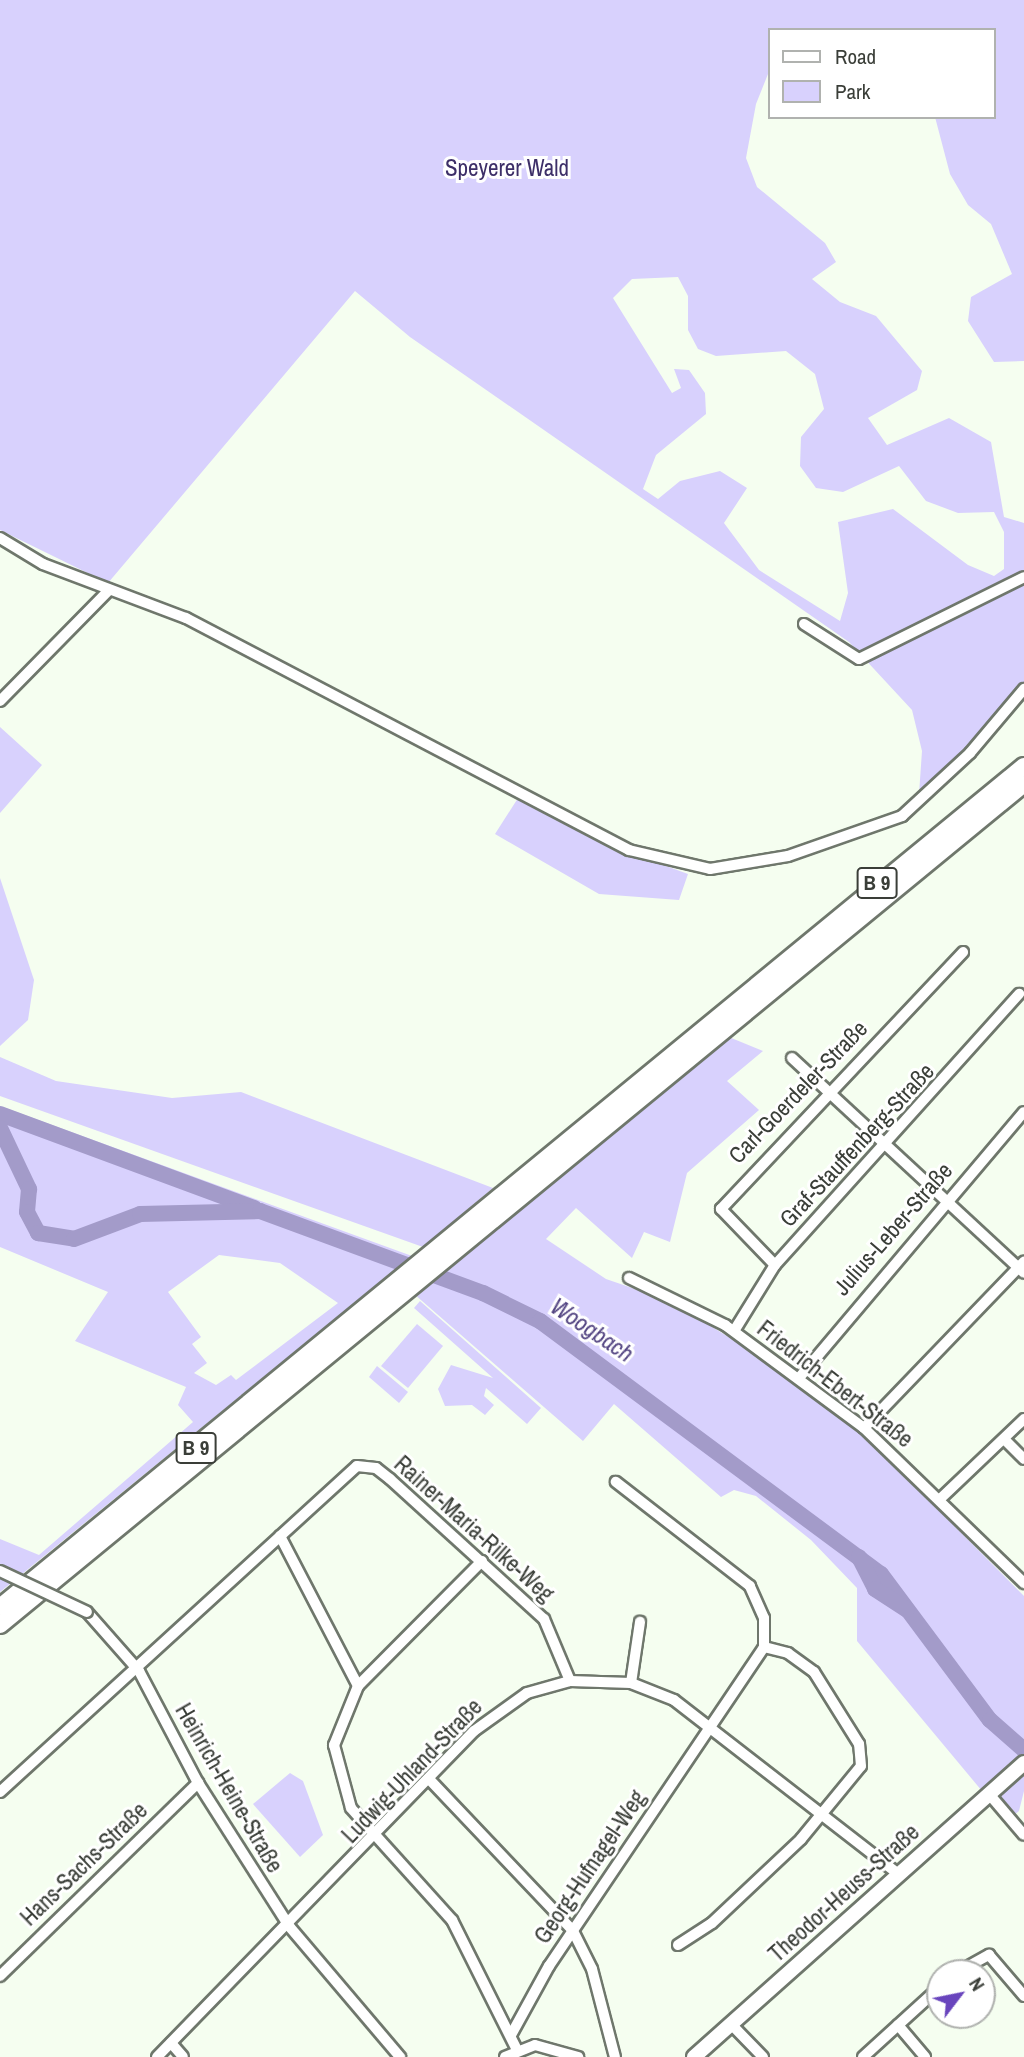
<!DOCTYPE html>
<html>
<head>
<meta charset="utf-8">
<style>
	body { margin:0 }
	#map { position:relative; width:1024px; height:2057px; overflow:hidden; background:#f5fef0; font-family:"Archivo Narrow",sans-serif }
	div>[style] { position:absolute }
	.green>* { inset:0; background:#d8d1fd }
	.stream>* { height:2.5px; margin:-1.25px; padding:0 1.25px; transform-origin:1.25px; border-radius:1.25px; background:#a39bc9 }
	.river>* { height:16px; margin:-8px; padding:0 8px; transform-origin:8px; border-radius:8px; background:#a39bc9 }
	.roads { filter:drop-shadow(2px 0 #6f776c) drop-shadow(-2px 0 #6f776c) drop-shadow(0 2px #6f776c) drop-shadow(0 -2px #6f776c) }
	.minor>* { height:10px; margin:-5px; padding:0 5px; transform-origin:5px; border-radius:5px; background:#fff }
	.major>* { height:14px; margin:-7px; padding:0 7px; transform-origin:7px; border-radius:7px; background:#fff }
	.highway>* { height:16px; margin:-8px; padding:0 8px; transform-origin:8px; border-radius:8px; background:#fff }
	.bridges { filter:drop-shadow(2px 0 #6f776c) drop-shadow(-2px 0 #6f776c) drop-shadow(0 2px #6f776c) drop-shadow(0 -2px #6f776c) }
	.minor-bridge>* { height:10px; margin:-5px; padding:0 5px; transform-origin:5px; border-radius:5px; background:#fff }
	span { translate:-50% -50%; white-space:nowrap; text-align:center; line-height:1.15; -webkit-text-stroke:6px #fff; paint-order:stroke }
	.shield-label span { padding:2px 5px; background:#fff; border:2px solid; border-radius:5px; -webkit-text-stroke-width:0 }
	.shield-label { font-size:21px; color:#3a3e38; font-weight:700 }
	.park-label { font-size:23px; color:#3d2f68 }
	.street-label { font-size:23px; color:#3a3e38 }
	.water-label { font-size:24px; color:#544683; font-style:italic }
	.legend { position:absolute; left:768px; top:28px; width:228px; height:91px; box-sizing:border-box; background:#fff; border:2px solid #b0b2af; margin:0; padding:9px 12px; list-style:none; font-size:21px; color:#3a3e38 }
	.legend li { display:flex; align-items:center; gap:14px; height:35px }
	.legend b { width:35px; border:2px solid #b0b2af }
	.north { position:absolute; left:926px; top:1959px; width:70px; height:70px; box-sizing:border-box; background:#fff; border:2px solid #b0b2af; border-radius:50%; rotate:58deg; font-size:19px; font-weight:700; line-height:28px; text-align:center; color:#3a3e38 }
	.north::after { content:''; display:block; margin:auto; width:24px; height:32px; background:#6945bd; clip-path:polygon(50% 0,100% 100%,50% 72%,0 100%) }
</style>
</head>
<body>
<div id="map">
	<div class="green">
		<i style="clip-path:polygon(evenodd,0 0,1024px 0,1024px 361px,994px 362px,968px 321px,971px 297px,1012px 274px,991px 224px,968px 205px,950px 174px,935px 117px,994px 117px,994px 30px,770px 30px,770px 69px,756px 104px,746px 158px,757px 187px,825px 243px,836px 262px,812px 279px,840px 302px,876px 316px,922px 371px,917px 390px,868px 418px,887px 445px,949px 418px,991px 442px,1004px 517px,1024px 523px,1024px 696px,919px 794px,922px 751px,912px 710px,849px 642px,410px 337px,355px 291px,108px 583px,0 530px,0 0,678px 277px,688px 296px,688px 330px,698px 349px,716px 356px,786px 351px,815px 374px,824px 409px,801px 437px,800px 466px,816px 488px,843px 492px,899px 466px,926px 501px,958px 513px,994px 512px,1004px 532px,1004px 569px,994px 576px,968px 565px,893px 509px,838px 522px,848px 593px,840px 621px,759px 570px,724px 523px,747px 488px,720px 471px,680px 481px,658px 499px,643px 489px,656px 455px,706px 414px,705px 393px,689px 370px,674px 369px,681px 388px,672px 393px,613px 298px,632px 279px,678px 277px)"></i>
		<i style="clip-path:polygon(0 727px,42px 765px,0 813px)"></i>
		<i style="clip-path:polygon(520px 795px,625px 851px,688px 874px,679px 900px,599px 894px,495px 834px)"></i>
		<i style="clip-path:polygon(0 878px,34px 980px,28px 1020px,0 1046px)"></i>
		<i style="clip-path:polygon(724px 1035px,763px 1051px,727px 1081px,759px 1110px,687px 1173px,670px 1242px,644px 1232px,632px 1258px,576px 1208px,546px 1239px,606px 1279px,670px 1301px,735px 1341px,862px 1433px,1024px 1596px,1024px 1791px,1019px 1811px,1007px 1821px,857px 1641px,857px 1588px,811px 1540px,756px 1496px,734px 1490px,721px 1497px,614px 1404px,583px 1441px,414px 1294px)"></i>
		<i style="clip-path:polygon(0 1057px,56px 1081px,172px 1098px,241px 1092px,493px 1188px,423px 1247px,0 1096px)"></i>
		<i style="clip-path:polygon(evenodd,0 1106px,412px 1256px,0 1592px,0 1539px,39px 1555px,193px 1422px,178px 1405px,186px 1387px,75px 1341px,108px 1292px,0 1247px,0 1106px,219px 1255px,280px 1263px,338px 1303px,236px 1380px,231px 1375px,216px 1385px,194px 1373px,207px 1363px,192px 1344px,201px 1337px,168px 1292px,219px 1255px)"></i>
		<i style="clip-path:polygon(420px 1301px,541px 1408px,527px 1424px,486px 1388px,484px 1396px,494px 1405px,485px 1415px,472px 1405px,445px 1406px,438px 1389px,451px 1365px,493px 1378px,414px 1308px)"></i>
		<i style="clip-path:polygon(417px 1324px,443px 1346px,408px 1388px,381px 1366px)"></i>
		<i style="clip-path:polygon(377px 1366px,408px 1392px,399px 1403px,369px 1377px)"></i>
		<i style="clip-path:polygon(290px 1773px,303px 1781px,323px 1835px,300px 1857px,253px 1804px)"></i>
	</div>
	<div class="stream">
		<i style="left:641px;top:1400px;width:7px;rotate:-16deg"></i>
	</div>
	<div class="river">
		<i style="left:0;top:1114px;width:271px;rotate:20.3deg"></i>
		<i style="left:0;top:1128px;width:68px;rotate:64.6deg"></i>
		<i style="left:29px;top:1189px;width:23px;rotate:95deg"></i>
		<i style="left:27px;top:1212px;width:24px;rotate:62deg"></i>
		<i style="left:38px;top:1233px;width:36px;rotate:9deg"></i>
		<i style="left:74px;top:1239px;width:71px;rotate:-20.7deg"></i>
		<i style="left:140px;top:1214px;width:120px;rotate:-1.4deg"></i>
		<i style="left:260px;top:1211px;width:238px;rotate:20.2deg"></i>
		<i style="left:483px;top:1293px;width:64px;rotate:26.2deg"></i>
		<i style="left:540px;top:1321px;width:425px;rotate:36.6deg"></i>
		<i style="left:881px;top:1574px;width:182px;rotate:53.3deg"></i>
		<i style="left:990px;top:1720px;width:45px;rotate:41.4deg"></i>
		<i style="left:859px;top:1557px;width:36px;rotate:63deg"></i>
		<i style="left:875px;top:1589px;width:38px;rotate:33deg"></i>
	</div>
	<div class="roads">
		<div class="minor">
			<i style="left:0;top:538px;width:50px;rotate:31.2deg"></i>
			<i style="left:43px;top:564px;width:153px;rotate:20.7deg"></i>
			<i style="left:186px;top:618px;width:500px;rotate:27.64deg"></i>
			<i style="left:629px;top:850px;width:83px;rotate:13.2deg"></i>
			<i style="left:710px;top:869px;width:79px;rotate:-9.5deg"></i>
			<i style="left:788px;top:856px;width:121px;rotate:-19.3deg"></i>
			<i style="left:902px;top:816px;width:93px;rotate:-42.8deg"></i>
			<i style="left:970px;top:753px;width:84px;rotate:-49.8deg"></i>
			<i style="left:804px;top:624px;width:65px;rotate:32.5deg"></i>
			<i style="left:859px;top:659px;width:184px;rotate:-26.4deg"></i>
			<i style="left:0;top:701px;width:156px;rotate:-45.5deg"></i>
			<i style="left:792px;top:1058px;width:316px;rotate:42.8deg"></i>
			<i style="left:775px;top:1265px;width:78px;rotate:-134deg"></i>
			<i style="left:721px;top:1209px;width:353px;rotate:-46.7deg"></i>
			<i style="left:629px;top:1278px;width:107px;rotate:26.1deg"></i>
			<i style="left:725px;top:1325px;width:173px;rotate:36.5deg"></i>
			<i style="left:864px;top:1428px;width:223px;rotate:44.1deg"></i>
			<i style="left:734px;top:1331px;width:78px;rotate:-58.2deg"></i>
			<i style="left:775px;top:1265px;width:365px;rotate:-48deg"></i>
			<i style="left:799px;top:1378px;width:348px;rotate:-49.8deg"></i>
			<i style="left:864px;top:1428px;width:231px;rotate:-46.1deg"></i>
			<i style="left:1004px;top:1439px;width:28px;rotate:45deg"></i>
			<i style="left:940px;top:1499px;width:116px;rotate:-43.6deg"></i>
			<i style="left:280px;top:1536px;width:169px;rotate:62.5deg"></i>
			<i style="left:482px;top:1561px;width:176px;rotate:134.8deg"></i>
			<i style="left:358px;top:1686px;width:64px;rotate:112.1deg"></i>
			<i style="left:334px;top:1745px;width:65px;rotate:74.9deg"></i>
			<i style="left:351px;top:1808px;width:151px;rotate:48deg"></i>
			<i style="left:452px;top:1920px;width:145px;rotate:63.4deg"></i>
			<i style="left:87px;top:1612px;width:79px;rotate:48.6deg"></i>
			<i style="left:139px;top:1671px;width:127px;rotate:62.2deg"></i>
			<i style="left:198px;top:1783px;width:169px;rotate:57.5deg"></i>
			<i style="left:289px;top:1926px;width:172px;rotate:49.7deg"></i>
			<i style="left:631px;top:1683px;width:62px;rotate:-81.6deg"></i>
			<i style="left:429px;top:1779px;width:209px;rotate:46.5deg"></i>
			<i style="left:573px;top:1931px;width:42px;rotate:63.4deg"></i>
			<i style="left:592px;top:1969px;width:91px;rotate:75.4deg"></i>
			<i style="left:0;top:1792px;width:483px;rotate:-42.4deg"></i>
			<i style="left:357px;top:1466px;width:19px;rotate:6deg"></i>
			<i style="left:376px;top:1468px;width:18px;rotate:38deg"></i>
			<i style="left:390px;top:1479px;width:208px;rotate:42.3deg"></i>
			<i style="left:544px;top:1619px;width:67px;rotate:67.2deg"></i>
			<i style="left:990px;top:1795px;width:52px;rotate:49.6deg"></i>
			<i style="left:678px;top:1945px;width:40px;rotate:-32.9deg"></i>
			<i style="left:712px;top:1923px;width:122px;rotate:-43.3deg"></i>
			<i style="left:801px;top:1839px;width:94px;rotate:-50.6deg"></i>
			<i style="left:861px;top:1766px;width:22px;rotate:-95deg"></i>
			<i style="left:859px;top:1744px;width:85px;rotate:-122deg"></i>
			<i style="left:814px;top:1672px;width:32px;rotate:-144deg"></i>
			<i style="left:788px;top:1653px;width:25px;rotate:-166deg"></i>
			<i style="left:956px;top:1973px;width:38px;rotate:-29deg"></i>
			<i style="left:989px;top:1955px;width:54px;rotate:49.5deg"></i>
			<i style="left:0;top:1976px;width:277px;rotate:-44.3deg"></i>
			<i style="left:731px;top:2024px;width:46px;rotate:45.9deg"></i>
			<i style="left:898px;top:2025px;width:42px;rotate:49.8deg"></i>
			<i style="left:511px;top:2035px;width:79px;rotate:-61.2deg"></i>
			<i style="left:549px;top:1966px;width:385px;rotate:-56deg"></i>
			<i style="left:764px;top:1647px;width:29px;rotate:-90deg"></i>
			<i style="left:764px;top:1618px;width:35px;rotate:-114deg"></i>
			<i style="left:750px;top:1586px;width:170px;rotate:-142.2deg"></i>
			<i style="left:171px;top:2043px;width:18px;rotate:49deg"></i>
			<i style="left:157px;top:2057px;width:455px;rotate:-45.8deg"></i>
			<i style="left:474px;top:1731px;width:65px;rotate:-35.6deg"></i>
			<i style="left:527px;top:1693px;width:45px;rotate:-15.6deg"></i>
			<i style="left:570px;top:1681px;width:61px;rotate:1.9deg"></i>
			<i style="left:631px;top:1683px;width:46px;rotate:21.6deg"></i>
			<i style="left:674px;top:1700px;width:286px;rotate:37.8deg"></i>
			<i style="left:505px;top:2057px;width:32px;rotate:-22deg"></i>
			<i style="left:535px;top:2045px;width:45px;rotate:15.6deg"></i>
			<i style="left:863px;top:2057px;width:104px;rotate:-42.3deg"></i>
		</div>
		<div class="major">
			<i style="left:694px;top:2057px;width:442px;rotate:-41.7deg"></i>
		</div>
		<div class="highway">
			<i style="left:0;top:1607px;width:1325px;rotate:-39.4deg"></i>
			<i style="left:0;top:1625px;width:1325px;rotate:-39.4deg"></i>
		</div>
	</div>
	<div class="bridges">
		<div class="minor-bridge">
			<i style="left:0;top:1571px;width:96px;rotate:25.2deg"></i>
		</div>
	</div>
	<div class="shield-label">
		<span style="left:877px;top:883px">B 9</span>
		<span style="left:196px;top:1448px">B 9</span>
	</div>
	<div class="park-label">
		<span style="left:507px;top:168px">Speyerer Wald</span>
	</div>
	<div class="street-label">
		<span style="left:798px;top:1092px;rotate:-46deg">Carl-Goerdeler-Straße</span>
		<span style="left:857px;top:1145px;rotate:-47deg">Graf-Stauffenberg-Straße</span>
		<span style="left:893px;top:1229px;rotate:-49deg">Julius-Leber-Straße</span>
		<span style="left:835px;top:1384px;rotate:38deg">Friedrich-Ebert-Straße</span>
		<span style="left:474px;top:1529px;rotate:42deg">Rainer-Maria-Rilke-Weg</span>
		<span style="left:412px;top:1771px;rotate:-46deg">Ludwig-Uhland-Straße</span>
		<span style="left:229px;top:1788px;rotate:60deg">Heinrich-Heine-Straße</span>
		<span style="left:84px;top:1864px;rotate:-44deg">Hans-Sachs-Straße</span>
		<span style="left:590px;top:1867px;rotate:-56deg">Georg-Hufnagel-Weg</span>
		<span style="left:844px;top:1893px;rotate:-42deg">Theodor-Heuss-Straße</span>
	</div>
	<div class="water-label">
		<span style="left:592px;top:1330px;rotate:34deg">Woogbach</span>
	</div>
	<ul class="legend">
	<li><b style="height:9px;background:#fff"></b>Road</li>
	<li><b style="height:19px;background:#d8d1fd"></b>Park</li>
	</ul>
	<div class="north">N</div>
</div>
</body>
</html>
